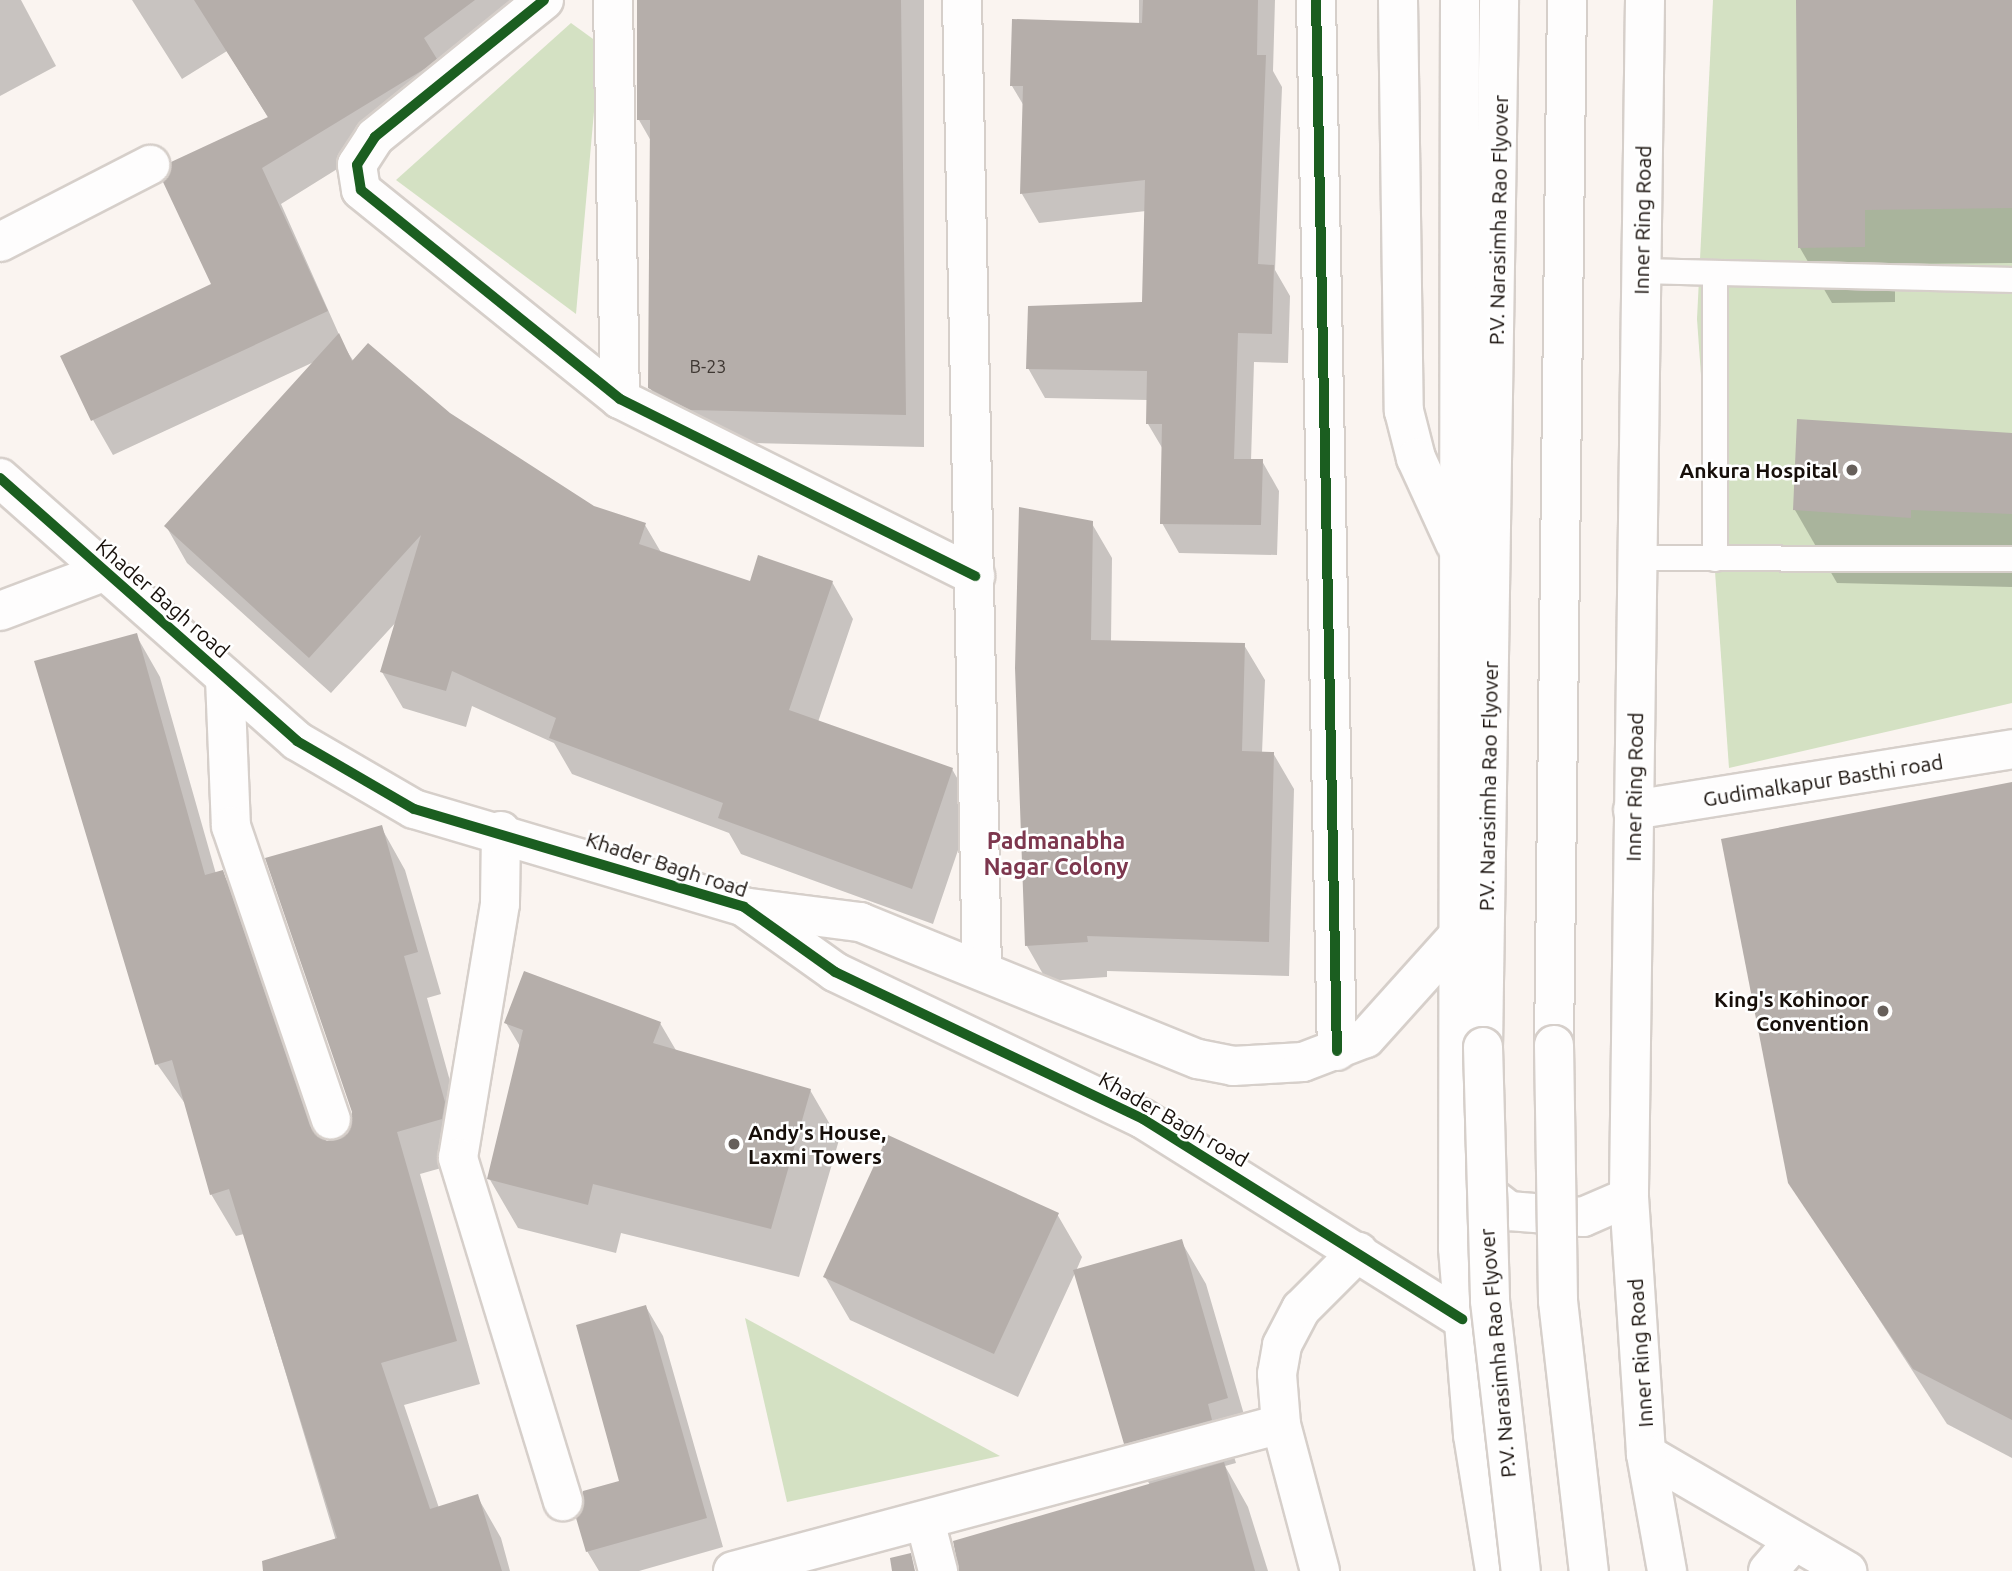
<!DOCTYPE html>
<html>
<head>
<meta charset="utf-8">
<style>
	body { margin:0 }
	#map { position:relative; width:2012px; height:1571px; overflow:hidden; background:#faf4f0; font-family:Ubuntu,sans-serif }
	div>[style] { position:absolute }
	.green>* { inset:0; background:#d4e1c3 }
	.shadow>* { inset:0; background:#0003 }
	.building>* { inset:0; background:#b5aeaa }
	.roads { filter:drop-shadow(2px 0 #d6cfca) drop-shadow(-2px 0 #d6cfca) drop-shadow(0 2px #d6cfca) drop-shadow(0 -2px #d6cfca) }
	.service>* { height:24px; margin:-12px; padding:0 12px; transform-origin:12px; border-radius:12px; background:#fefdfd }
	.minor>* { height:38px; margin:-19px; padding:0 19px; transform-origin:19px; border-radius:19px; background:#fefdfd }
	.tertiary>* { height:38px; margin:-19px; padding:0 19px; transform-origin:19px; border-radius:19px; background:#fefdfd }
	.primary>* { height:38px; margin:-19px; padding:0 19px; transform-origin:19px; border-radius:19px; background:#fefdfd }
	.motorway>* { height:38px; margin:-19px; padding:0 19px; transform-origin:19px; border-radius:19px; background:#fefdfd }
	.bridges { filter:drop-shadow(2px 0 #d6cfca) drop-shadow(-2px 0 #d6cfca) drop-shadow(0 2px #d6cfca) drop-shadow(0 -2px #d6cfca) }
	.motorway-bridge>* { height:38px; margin:-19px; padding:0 19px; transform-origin:19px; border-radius:19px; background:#fefdfd }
	.cycleway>* { height:10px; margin:-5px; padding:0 5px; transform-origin:5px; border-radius:5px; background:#1b5e20 }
	.dots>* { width:19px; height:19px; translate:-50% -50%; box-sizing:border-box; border:4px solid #fff; border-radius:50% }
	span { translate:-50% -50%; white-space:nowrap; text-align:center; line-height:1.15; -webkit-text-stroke:5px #fff; paint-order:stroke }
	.number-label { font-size:18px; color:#3e3732 }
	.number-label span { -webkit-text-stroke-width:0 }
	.street-label { font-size:21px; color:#170f0a }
	.poi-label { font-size:21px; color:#170f0a; font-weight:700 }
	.right { translate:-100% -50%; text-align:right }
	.left { translate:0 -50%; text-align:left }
	.neighbourhood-label { font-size:23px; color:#7d374e; font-weight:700 }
</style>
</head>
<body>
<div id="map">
	<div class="green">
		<i style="clip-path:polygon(1713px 0,2012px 0,2012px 703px,1729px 768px,1697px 319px)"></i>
		<i style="clip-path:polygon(571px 23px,600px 44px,576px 314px,396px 180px)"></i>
		<i style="clip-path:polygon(745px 1318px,1000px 1456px,787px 1502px)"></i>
	</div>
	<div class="shadow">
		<i style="clip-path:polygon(0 0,21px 0,56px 66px,0 96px)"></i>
		<i style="clip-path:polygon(132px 0,510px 0,520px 17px,456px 95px,281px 204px,345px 348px,354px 362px,593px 507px,645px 525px,662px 554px,751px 583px,832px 582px,853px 619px,818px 722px,952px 769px,973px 806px,933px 924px,741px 854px,729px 833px,572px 774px,554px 743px,472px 706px,466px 727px,403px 708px,382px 672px,398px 620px,331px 693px,187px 563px,166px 526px,316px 361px,113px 455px,93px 420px,213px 285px,269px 119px,227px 51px,182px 79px)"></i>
		<i style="clip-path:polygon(644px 0,924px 0,924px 447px,710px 442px,669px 421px,650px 388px,651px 141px,639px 120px)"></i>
		<i style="clip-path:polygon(1139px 0,1275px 0,1273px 71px,1282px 87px,1275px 270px,1290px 296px,1288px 363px,1254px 362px,1251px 461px,1262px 461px,1279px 491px,1277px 555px,1179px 553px,1162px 523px,1164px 451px,1148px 424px,1148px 400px,1045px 398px,1028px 368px,1144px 304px,1146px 211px,1039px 223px,1022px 194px,1024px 106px,1012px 86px,1139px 24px)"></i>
		<i style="clip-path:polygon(1798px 0,2012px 0,2012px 263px,1895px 264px,1895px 302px,1832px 303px,1800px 248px)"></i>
		<i style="clip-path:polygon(2012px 435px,2012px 587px,1837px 583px,1795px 510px)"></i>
		<i style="clip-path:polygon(1091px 522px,1112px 558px,1111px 642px,1244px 645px,1265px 680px,1262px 753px,1273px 753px,1294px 789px,1289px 976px,1107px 971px,1107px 977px,1047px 981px,1027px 946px)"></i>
		<i style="clip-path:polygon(136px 635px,160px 677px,216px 874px,222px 872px,247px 915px,327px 1143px,349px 1134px,354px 1112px,381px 827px,405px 870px,441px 994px,427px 998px,468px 1146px,466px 1161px,420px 1174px,480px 1384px,404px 1405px,439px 1508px,477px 1496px,501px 1538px,510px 1571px,345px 1571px,244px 1234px,236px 1236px,211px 1194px,186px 1105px,157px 1064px)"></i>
		<i style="clip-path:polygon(2012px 784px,2012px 1458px,1947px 1424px,1790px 1182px)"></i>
		<i style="clip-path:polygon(506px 1023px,660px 1023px,677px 1052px,810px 1090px,839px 1140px,799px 1277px,621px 1233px,616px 1253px,518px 1228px,489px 1178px,521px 1048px)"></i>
		<i style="clip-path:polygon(1057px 1214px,1082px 1257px,1076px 1271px,1181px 1241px,1206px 1284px,1252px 1442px,1231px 1447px,1236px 1463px,1225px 1466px,1248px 1507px,1268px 1571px,957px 1571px,955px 1542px,1150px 1485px,1125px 1443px,1075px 1273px,1018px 1397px,850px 1320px,825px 1277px)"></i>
		<i style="clip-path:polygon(646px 1307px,663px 1336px,723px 1547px,639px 1571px,599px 1571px,587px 1551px,621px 1482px)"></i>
	</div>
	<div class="building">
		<i style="clip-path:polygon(194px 0,475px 0,424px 38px,437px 59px,426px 68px,262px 168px,328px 311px,91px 421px,60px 356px,211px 284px,163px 182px,171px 162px,268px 117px)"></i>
		<i style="clip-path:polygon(637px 0,901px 0,906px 415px,690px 410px,648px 388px,650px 120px,637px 120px)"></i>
		<i style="clip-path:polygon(1143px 0,1258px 0,1257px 55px,1266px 55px,1258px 264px,1274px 265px,1272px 334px,1238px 333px,1234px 459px,1263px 459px,1261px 525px,1160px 524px,1162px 424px,1146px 424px,1147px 371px,1026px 369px,1028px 306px,1142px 302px,1145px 180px,1020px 194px,1023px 86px,1010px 86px,1012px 19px,1142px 23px)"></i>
		<i style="clip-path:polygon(1796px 0,2012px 0,2012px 208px,1865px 210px,1865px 247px,1798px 248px)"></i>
		<i style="clip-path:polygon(339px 333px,352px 361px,368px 343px,450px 413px,594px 506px,646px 523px,639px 544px,750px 581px,758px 555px,833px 581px,789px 710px,953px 768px,912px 889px,718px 818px,723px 803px,549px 738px,556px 718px,452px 671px,446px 691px,380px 672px,421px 535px,309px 658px,164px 526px)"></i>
		<i style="clip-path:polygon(1797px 419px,2012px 433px,2012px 514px,1911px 510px,1911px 518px,1793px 510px)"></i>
		<i style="clip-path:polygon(1019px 507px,1093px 521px,1091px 640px,1245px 643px,1242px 751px,1274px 752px,1269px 942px,1087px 936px,1088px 942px,1025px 946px,1015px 668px)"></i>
		<i style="clip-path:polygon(137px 633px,205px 875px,223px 870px,310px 1126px,327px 1141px,348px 1133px,352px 1112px,265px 858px,382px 825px,418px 952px,404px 956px,445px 1102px,442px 1119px,397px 1132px,457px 1341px,381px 1363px,430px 1509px,478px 1494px,502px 1571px,263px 1571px,262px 1561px,337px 1538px,229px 1189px,210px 1195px,172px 1060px,155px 1065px,34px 661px)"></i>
		<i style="clip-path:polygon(2012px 782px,2012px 1420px,1913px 1369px,1788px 1183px,1721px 839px)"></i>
		<i style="clip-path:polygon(524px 971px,661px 1022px,653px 1043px,811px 1089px,771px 1229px,593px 1184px,588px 1205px,487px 1179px,523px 1030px,504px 1023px)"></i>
		<i style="clip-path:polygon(888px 1135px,1059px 1213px,994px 1354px,823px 1277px)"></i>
		<i style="clip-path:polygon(1182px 1239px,1228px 1398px,1208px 1404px,1212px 1420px,1124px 1444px,1073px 1270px)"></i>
		<i style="clip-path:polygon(646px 1305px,707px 1518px,586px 1552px,576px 1518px,583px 1491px,619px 1481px,576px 1325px)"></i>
		<i style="clip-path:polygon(1224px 1462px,1255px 1571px,959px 1571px,953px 1541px)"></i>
		<i style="clip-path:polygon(911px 1553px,915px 1571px,892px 1571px,890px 1558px)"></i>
	</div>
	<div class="roads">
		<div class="service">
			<i style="left:1641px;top:271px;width:371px;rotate:1.4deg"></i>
			<i style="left:1715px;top:275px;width:284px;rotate:90deg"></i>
			<i style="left:1637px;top:558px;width:375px;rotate:0.2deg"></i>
		</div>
		<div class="minor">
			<i style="left:544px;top:0;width:218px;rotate:141deg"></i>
			<i style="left:375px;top:137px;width:33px;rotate:123deg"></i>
			<i style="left:357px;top:165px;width:25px;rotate:81deg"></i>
			<i style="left:361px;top:190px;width:333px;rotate:38.9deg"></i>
			<i style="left:620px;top:399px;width:397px;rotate:26.5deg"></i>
			<i style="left:613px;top:0;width:399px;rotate:89deg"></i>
			<i style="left:962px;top:0;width:969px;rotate:88.82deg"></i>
			<i style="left:1316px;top:0;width:1051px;rotate:88.86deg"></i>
			<i style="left:0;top:242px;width:169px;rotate:-27.2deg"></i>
			<i style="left:0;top:611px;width:110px;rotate:-20.7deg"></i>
			<i style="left:225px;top:678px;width:148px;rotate:87.7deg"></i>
			<i style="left:231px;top:826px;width:310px;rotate:71.2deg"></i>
			<i style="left:1633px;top:810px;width:384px;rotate:-9.1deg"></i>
			<i style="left:501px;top:831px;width:73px;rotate:90.8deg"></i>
			<i style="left:500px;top:904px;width:257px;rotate:99.4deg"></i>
			<i style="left:458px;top:1158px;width:359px;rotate:73deg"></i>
			<i style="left:925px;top:1521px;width:52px;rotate:75.4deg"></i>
			<i style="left:733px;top:1571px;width:567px;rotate:-15.02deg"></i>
			<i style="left:1320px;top:1571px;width:152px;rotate:-104.9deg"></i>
			<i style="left:1281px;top:1424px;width:50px;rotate:-94.6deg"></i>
			<i style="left:1277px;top:1374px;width:29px;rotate:-80deg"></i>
			<i style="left:1282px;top:1345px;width:41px;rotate:-62.2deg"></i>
			<i style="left:1301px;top:1309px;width:81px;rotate:-45deg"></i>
		</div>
		<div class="tertiary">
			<i style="left:1398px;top:0;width:411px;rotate:89.2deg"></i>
			<i style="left:1404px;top:411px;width:49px;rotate:75.7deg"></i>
			<i style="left:1416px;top:458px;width:94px;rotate:65.4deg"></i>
			<i style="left:0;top:478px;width:397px;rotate:41.5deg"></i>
			<i style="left:297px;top:741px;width:135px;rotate:30.2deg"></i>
			<i style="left:414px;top:809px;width:344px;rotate:16.5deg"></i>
			<i style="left:744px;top:907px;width:112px;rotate:35.5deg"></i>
			<i style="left:835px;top:972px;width:341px;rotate:25.5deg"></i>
			<i style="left:1143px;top:1119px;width:377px;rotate:32.1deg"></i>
			<i style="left:750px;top:908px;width:111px;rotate:7.3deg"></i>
			<i style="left:860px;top:922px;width:365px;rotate:22.1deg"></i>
			<i style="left:1198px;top:1059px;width:36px;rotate:11deg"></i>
			<i style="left:1233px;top:1066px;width:70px;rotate:-3.3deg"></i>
			<i style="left:1303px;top:1062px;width:67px;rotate:-20.9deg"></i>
			<i style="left:1366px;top:1038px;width:137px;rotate:-48deg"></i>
			<i style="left:1646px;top:1454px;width:233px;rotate:30.2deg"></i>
		</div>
		<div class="primary">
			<i style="left:1460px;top:0;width:1248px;rotate:90.09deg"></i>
			<i style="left:1458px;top:1248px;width:188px;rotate:85.4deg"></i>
			<i style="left:1473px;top:1435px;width:138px;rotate:80.8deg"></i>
			<i style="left:1645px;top:0;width:1197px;rotate:90.77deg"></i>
			<i style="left:1629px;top:1197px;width:258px;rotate:86.2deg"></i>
			<i style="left:1646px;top:1454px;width:119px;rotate:79.8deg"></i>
			<i style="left:1465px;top:1177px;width:56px;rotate:37.7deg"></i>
			<i style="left:1509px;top:1211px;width:74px;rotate:4.6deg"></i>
			<i style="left:1583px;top:1217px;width:50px;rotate:-23.5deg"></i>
			<i style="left:1768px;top:1571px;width:37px;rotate:-49deg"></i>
		</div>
		<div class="motorway">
			<i style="left:1554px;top:1045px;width:1045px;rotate:-89.29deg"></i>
			<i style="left:1483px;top:1047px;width:1047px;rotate:-89.12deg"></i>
		</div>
	</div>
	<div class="bridges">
		<div class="motorway-bridge">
			<i style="left:1554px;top:1045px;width:256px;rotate:89.1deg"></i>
			<i style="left:1558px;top:1301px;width:272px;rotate:83.5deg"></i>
			<i style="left:1483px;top:1047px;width:254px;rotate:88.4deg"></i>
			<i style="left:1490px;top:1301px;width:272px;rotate:83.5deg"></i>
		</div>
	</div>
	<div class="cycleway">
		<i style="left:544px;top:0;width:218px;rotate:141deg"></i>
		<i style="left:375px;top:137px;width:33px;rotate:123deg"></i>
		<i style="left:357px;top:165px;width:25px;rotate:81deg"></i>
		<i style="left:361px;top:190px;width:333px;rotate:38.9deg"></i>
		<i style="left:620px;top:399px;width:397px;rotate:26.5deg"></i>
		<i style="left:1316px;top:0;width:1051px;rotate:88.86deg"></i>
		<i style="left:0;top:478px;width:397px;rotate:41.5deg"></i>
		<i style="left:297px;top:741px;width:135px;rotate:30.2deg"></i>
		<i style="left:414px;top:809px;width:344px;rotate:16.5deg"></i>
		<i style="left:744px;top:907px;width:112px;rotate:35.5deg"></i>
		<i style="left:835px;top:972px;width:341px;rotate:25.5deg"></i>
		<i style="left:1143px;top:1119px;width:377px;rotate:32.1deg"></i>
	</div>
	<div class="dots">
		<i style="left:1852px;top:470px;background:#665f5a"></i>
		<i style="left:1883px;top:1011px;background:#665f5a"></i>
		<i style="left:734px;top:1144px;background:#665f5a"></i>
	</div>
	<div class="number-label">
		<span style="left:708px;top:366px">B-23</span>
	</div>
	<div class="street-label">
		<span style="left:1498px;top:220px;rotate:-89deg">P.V. Narasimha Rao Flyover</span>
		<span style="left:1642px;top:220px;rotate:-89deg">Inner Ring Road</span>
		<span style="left:163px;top:598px;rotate:41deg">Khader Bagh road</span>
		<span style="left:1823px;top:780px;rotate:-9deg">Gudimalkapur Basthi road</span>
		<span style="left:1488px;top:786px;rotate:-89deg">P.V. Narasimha Rao Flyover</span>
		<span style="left:1634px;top:787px;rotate:-89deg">Inner Ring Road</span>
		<span style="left:667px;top:864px;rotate:18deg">Khader Bagh road</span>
		<span style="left:1174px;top:1119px;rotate:30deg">Khader Bagh road</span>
		<span style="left:1497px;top:1353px;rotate:-95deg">P.V. Narasimha Rao Flyover</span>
		<span style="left:1640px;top:1353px;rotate:-94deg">Inner Ring Road</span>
	</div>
	<div class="poi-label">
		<span class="right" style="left:1838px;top:470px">Ankura Hospital</span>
		<span class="right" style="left:1869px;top:1011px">King's Kohinoor<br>Convention</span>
		<span class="left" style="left:748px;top:1144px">Andy's House,<br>Laxmi Towers</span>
	</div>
	<div class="neighbourhood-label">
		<span style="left:1056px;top:854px">Padmanabha<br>Nagar Colony</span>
	</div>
</div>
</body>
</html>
